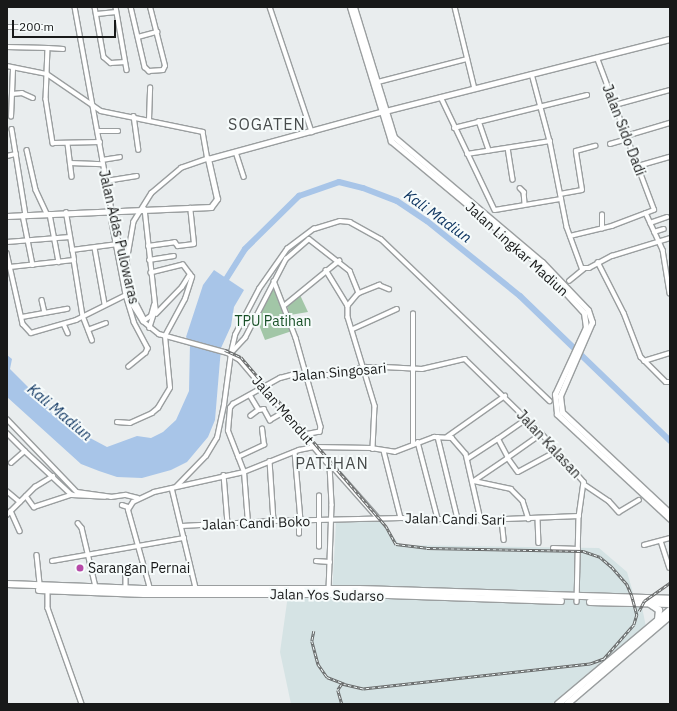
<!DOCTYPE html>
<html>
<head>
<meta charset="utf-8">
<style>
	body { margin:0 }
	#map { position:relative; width:677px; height:711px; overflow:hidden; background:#e9edee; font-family:"IBM Plex Sans",sans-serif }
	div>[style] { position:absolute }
	.built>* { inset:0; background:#d5e3e4 }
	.green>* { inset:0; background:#a2c6a7 }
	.water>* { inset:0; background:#a8c5e8 }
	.river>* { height:6px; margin:-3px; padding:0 3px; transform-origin:3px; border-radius:3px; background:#a8c5e8 }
	.roads { filter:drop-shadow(1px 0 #9a9e9f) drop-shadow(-1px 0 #9a9e9f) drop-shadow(0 1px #9a9e9f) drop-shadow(0 -1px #9a9e9f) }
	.minor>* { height:3.5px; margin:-1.75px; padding:0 1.75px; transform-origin:1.75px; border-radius:1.75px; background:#fff }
	.tertiary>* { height:4.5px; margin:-2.25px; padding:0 2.25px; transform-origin:2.25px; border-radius:2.25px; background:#fff }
	.secondary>* { height:5px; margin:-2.5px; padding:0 2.5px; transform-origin:2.5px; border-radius:2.5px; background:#fff }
	.trunk>* { height:6px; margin:-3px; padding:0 3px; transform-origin:3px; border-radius:3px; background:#fff }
	.rail>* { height:2.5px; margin-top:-1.25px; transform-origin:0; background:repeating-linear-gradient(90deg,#f6fbfb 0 3px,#676969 0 6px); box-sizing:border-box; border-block:1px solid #676969 }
	.dots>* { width:11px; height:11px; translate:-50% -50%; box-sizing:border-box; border:2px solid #f6fbfb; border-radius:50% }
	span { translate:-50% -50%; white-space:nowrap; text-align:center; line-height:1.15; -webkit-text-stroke:4px #f6fbfb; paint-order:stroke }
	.street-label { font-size:14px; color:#181919 }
	.park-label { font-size:14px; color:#185027 }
	.poi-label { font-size:14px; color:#181919 }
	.left { translate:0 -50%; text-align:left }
	.water-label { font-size:15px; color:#0d3460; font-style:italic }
	.quarter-label { font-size:16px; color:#474b4b; letter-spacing:1px }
	.frame { position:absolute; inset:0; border:8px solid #181919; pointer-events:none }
	.scale { position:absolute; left:12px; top:20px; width:104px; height:18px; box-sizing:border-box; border:2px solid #181919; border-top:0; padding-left:5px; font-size:12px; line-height:14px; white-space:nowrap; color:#181919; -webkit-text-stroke:3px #f6fbfb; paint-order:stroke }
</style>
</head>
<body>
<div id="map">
	<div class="built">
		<i style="clip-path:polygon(380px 521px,400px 545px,599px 548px,627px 572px,634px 596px,642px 607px,646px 627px,586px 680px,551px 704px,291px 704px,280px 652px,288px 595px,332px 596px,336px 523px)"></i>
	</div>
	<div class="green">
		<i style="clip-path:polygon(275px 285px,292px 331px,265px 340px,257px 320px)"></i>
		<i style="clip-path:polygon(300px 295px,308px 312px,290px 315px,287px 306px)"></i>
	</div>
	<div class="water">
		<i style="clip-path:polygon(214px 270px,244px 290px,234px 307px,231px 326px,221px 348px,215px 420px,208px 437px,187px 462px,171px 470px,142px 478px,117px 477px,99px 471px,81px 464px,7px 397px,7px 355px,12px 359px,10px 369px,50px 409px,66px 419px,75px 430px,107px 447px,137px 436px,151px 438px,163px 432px,176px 420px,189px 391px,190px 343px,186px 337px,203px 285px)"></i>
	</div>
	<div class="river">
		<i style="left:223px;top:284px;width:41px;rotate:-57.8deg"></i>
		<i style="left:245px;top:249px;width:76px;rotate:-44.5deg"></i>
		<i style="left:299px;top:196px;width:42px;rotate:-19.3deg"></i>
		<i style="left:339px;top:182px;width:25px;rotate:14deg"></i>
		<i style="left:363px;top:188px;width:36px;rotate:21deg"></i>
		<i style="left:397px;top:201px;width:36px;rotate:34deg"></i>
		<i style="left:427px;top:221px;width:119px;rotate:38.9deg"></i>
		<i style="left:520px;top:296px;width:209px;rotate:44deg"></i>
	</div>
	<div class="roads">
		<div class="minor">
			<i style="left:75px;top:7px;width:207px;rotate:79.7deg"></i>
			<i style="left:112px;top:211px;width:96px;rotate:77.4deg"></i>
			<i style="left:133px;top:305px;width:19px;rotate:58deg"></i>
			<i style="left:143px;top:321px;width:21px;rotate:39deg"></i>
			<i style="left:159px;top:334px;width:72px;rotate:15.4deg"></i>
			<i style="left:228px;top:353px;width:14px;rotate:30deg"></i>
			<i style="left:240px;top:360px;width:139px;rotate:49.7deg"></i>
			<i style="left:330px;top:466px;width:39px;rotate:87deg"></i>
			<i style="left:332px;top:505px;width:85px;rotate:92deg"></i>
			<i style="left:95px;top:7px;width:51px;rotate:79.8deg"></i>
			<i style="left:104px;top:57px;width:9px;rotate:41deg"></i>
			<i style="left:111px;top:63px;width:14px;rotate:-4deg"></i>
			<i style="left:116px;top:7px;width:64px;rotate:80.1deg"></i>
			<i style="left:131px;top:7px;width:62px;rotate:76.9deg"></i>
			<i style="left:145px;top:67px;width:6px;rotate:45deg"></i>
			<i style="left:149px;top:71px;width:14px;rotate:-4deg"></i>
			<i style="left:163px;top:70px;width:4px;rotate:-63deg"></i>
			<i style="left:165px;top:66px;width:61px;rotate:-104.3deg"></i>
			<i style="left:270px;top:7px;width:132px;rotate:71.4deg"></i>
			<i style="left:455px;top:7px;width:84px;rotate:76.3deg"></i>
			<i style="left:97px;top:14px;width:19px;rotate:-6deg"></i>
			<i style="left:7px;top:27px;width:36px"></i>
			<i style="left:138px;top:37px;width:20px;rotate:-15deg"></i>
			<i style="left:7px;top:47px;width:41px;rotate:1.4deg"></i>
			<i style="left:48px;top:48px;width:51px;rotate:92.2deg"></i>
			<i style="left:46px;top:99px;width:45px;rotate:81deg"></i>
			<i style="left:53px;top:143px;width:47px;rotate:-1.2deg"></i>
			<i style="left:48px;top:48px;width:15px;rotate:4deg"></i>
			<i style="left:7px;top:66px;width:41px;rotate:11.3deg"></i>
			<i style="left:47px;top:74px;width:65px;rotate:34.4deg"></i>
			<i style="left:101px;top:111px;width:104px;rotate:11.6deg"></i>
			<i style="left:203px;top:132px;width:27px;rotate:80deg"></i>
			<i style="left:208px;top:159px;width:28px;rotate:161deg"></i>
			<i style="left:182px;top:168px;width:39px;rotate:140deg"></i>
			<i style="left:152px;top:193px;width:34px;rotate:122deg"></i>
			<i style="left:134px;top:222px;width:39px;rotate:100deg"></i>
			<i style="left:127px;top:260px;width:5px;rotate:180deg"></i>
			<i style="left:532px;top:74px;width:69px;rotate:75deg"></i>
			<i style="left:550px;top:141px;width:88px;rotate:78.8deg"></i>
			<i style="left:567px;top:227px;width:44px;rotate:69.9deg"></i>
			<i style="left:582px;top:268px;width:7px"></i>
			<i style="left:589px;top:268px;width:26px;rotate:-28deg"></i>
			<i style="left:612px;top:256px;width:61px;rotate:-17.2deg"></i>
			<i style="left:378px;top:82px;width:92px;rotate:-14.5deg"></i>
			<i style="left:12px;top:94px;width:10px;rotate:-6deg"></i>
			<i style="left:22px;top:93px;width:12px;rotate:24deg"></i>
			<i style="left:441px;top:97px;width:125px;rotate:64.5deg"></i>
			<i style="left:615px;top:105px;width:57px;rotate:-15.3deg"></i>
			<i style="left:134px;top:116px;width:34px;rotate:82deg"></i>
			<i style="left:11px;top:117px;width:48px;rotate:-87.6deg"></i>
			<i style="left:149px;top:120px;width:32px;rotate:-88deg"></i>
			<i style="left:479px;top:121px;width:31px;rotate:71deg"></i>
			<i style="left:454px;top:128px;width:137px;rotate:-13.9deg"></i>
			<i style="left:12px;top:129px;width:87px;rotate:80.8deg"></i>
			<i style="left:98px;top:131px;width:20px"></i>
			<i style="left:626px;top:136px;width:46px;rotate:-16.5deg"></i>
			<i style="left:68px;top:144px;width:33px;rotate:83deg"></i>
			<i style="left:610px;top:144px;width:18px;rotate:-16deg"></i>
			<i style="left:508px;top:148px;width:32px;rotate:81deg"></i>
			<i style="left:27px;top:150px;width:41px;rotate:77.3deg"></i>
			<i style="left:36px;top:190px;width:26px;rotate:65deg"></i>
			<i style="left:236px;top:152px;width:26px;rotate:72deg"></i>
			<i style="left:467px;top:154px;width:84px;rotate:-8.9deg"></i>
			<i style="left:7px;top:156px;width:9px;rotate:-13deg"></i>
			<i style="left:102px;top:160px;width:18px;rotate:-9deg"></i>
			<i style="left:70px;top:163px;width:33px;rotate:2deg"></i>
			<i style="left:638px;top:166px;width:33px;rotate:-16deg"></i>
			<i style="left:106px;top:181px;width:31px;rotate:-9deg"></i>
			<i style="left:520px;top:188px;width:6px;rotate:45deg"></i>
			<i style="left:524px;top:192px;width:12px;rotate:85deg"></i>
			<i style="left:560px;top:194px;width:22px;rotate:-10deg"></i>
			<i style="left:582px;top:190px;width:39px;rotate:-99deg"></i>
			<i style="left:576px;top:151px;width:20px;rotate:-15deg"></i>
			<i style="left:145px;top:209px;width:101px;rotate:83.7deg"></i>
			<i style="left:156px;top:309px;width:20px;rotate:108deg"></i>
			<i style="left:495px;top:210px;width:67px;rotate:-9.5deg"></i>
			<i style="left:646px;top:213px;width:41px;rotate:65.3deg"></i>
			<i style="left:663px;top:250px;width:44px;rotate:80.8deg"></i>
			<i style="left:50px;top:214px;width:49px;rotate:79.4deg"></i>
			<i style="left:23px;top:215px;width:51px;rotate:78.7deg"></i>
			<i style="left:112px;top:222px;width:74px;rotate:79.1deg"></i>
			<i style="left:126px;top:295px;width:28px;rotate:73deg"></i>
			<i style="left:134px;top:322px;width:30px;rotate:62deg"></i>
			<i style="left:148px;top:348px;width:5px;rotate:112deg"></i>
			<i style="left:146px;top:353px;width:22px;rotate:141deg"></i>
			<i style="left:650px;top:223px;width:18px;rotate:-19deg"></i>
			<i style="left:602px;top:229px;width:14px;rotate:-90deg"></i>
			<i style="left:654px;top:232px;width:10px;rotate:-17deg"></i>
			<i style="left:570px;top:236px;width:43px;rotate:-13.4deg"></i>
			<i style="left:612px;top:226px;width:45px;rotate:-20.9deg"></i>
			<i style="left:654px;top:210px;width:162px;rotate:-110.6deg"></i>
			<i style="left:7px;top:242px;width:63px;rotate:-4.5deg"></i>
			<i style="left:148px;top:246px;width:27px;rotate:-8deg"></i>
			<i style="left:175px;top:242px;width:5px;rotate:53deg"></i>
			<i style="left:178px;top:246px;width:16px;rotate:-7deg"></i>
			<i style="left:194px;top:244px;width:36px;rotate:-96deg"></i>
			<i style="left:95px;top:248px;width:57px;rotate:79.9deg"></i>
			<i style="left:72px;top:250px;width:46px;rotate:-7.4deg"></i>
			<i style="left:7px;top:253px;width:73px;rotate:77.3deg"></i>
			<i style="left:23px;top:324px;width:12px;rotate:48deg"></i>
			<i style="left:31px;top:333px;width:47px;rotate:-16.1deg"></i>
			<i style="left:76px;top:320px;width:56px;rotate:-26.6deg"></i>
			<i style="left:74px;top:260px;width:57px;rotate:80.9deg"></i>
			<i style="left:83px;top:316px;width:26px;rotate:69deg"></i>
			<i style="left:127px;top:260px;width:35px;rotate:82deg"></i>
			<i style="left:132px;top:295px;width:28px;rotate:63deg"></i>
			<i style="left:145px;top:320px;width:7px;rotate:-34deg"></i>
			<i style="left:151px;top:316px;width:11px;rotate:-75deg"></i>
			<i style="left:149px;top:260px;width:25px;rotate:-9deg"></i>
			<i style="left:598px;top:262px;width:57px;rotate:63deg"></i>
			<i style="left:624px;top:313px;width:47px;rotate:68.9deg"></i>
			<i style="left:641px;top:357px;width:35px;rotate:45deg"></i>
			<i style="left:666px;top:382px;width:4px"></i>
			<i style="left:10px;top:267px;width:64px;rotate:-6.2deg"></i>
			<i style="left:74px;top:260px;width:48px;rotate:-99.7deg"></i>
			<i style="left:326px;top:270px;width:42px;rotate:58.6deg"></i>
			<i style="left:274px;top:281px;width:61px;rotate:68.9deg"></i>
			<i style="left:296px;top:338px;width:92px;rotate:74.3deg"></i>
			<i style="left:321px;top:427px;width:5px;rotate:101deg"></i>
			<i style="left:320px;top:432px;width:15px;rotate:169deg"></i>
			<i style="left:569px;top:281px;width:19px;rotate:-39deg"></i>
			<i style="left:359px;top:293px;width:22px;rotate:-22deg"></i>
			<i style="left:379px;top:285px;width:11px;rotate:22deg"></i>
			<i style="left:42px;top:300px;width:13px;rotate:77deg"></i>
			<i style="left:285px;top:305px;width:70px;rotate:-39.2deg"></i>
			<i style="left:348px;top:306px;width:11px;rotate:90deg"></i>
			<i style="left:348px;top:317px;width:93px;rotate:73.1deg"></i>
			<i style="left:375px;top:406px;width:43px;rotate:92.7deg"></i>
			<i style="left:156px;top:314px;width:37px;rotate:-46deg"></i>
			<i style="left:182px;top:287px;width:15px;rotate:-58deg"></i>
			<i style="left:22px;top:317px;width:46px;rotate:-10.1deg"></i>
			<i style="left:64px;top:324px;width:10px;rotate:66deg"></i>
			<i style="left:353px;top:329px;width:48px;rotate:-24.4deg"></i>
			<i style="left:88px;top:330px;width:19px;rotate:-21deg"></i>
			<i style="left:231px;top:353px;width:18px;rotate:-77deg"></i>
			<i style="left:235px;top:335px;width:52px;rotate:-62.4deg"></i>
			<i style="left:259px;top:289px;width:49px;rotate:-55deg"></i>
			<i style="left:287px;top:249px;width:34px;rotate:-37deg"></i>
			<i style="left:314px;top:229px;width:27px;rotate:-17deg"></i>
			<i style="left:340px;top:221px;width:10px;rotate:6deg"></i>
			<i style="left:350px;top:222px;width:35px;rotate:29deg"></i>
			<i style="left:381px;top:239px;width:234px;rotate:43.8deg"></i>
			<i style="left:644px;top:361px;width:27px;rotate:-17deg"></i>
			<i style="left:250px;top:395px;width:17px;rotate:59deg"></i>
			<i style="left:259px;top:410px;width:10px;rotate:143deg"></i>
			<i style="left:259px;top:410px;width:5px;rotate:-11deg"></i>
			<i style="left:264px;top:409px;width:13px;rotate:61deg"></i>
			<i style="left:270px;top:420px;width:16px;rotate:-30deg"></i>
			<i style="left:7px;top:419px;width:101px;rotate:46.2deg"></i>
			<i style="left:77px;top:492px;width:34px;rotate:8deg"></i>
			<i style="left:111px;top:497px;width:15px;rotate:-8deg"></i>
			<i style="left:126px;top:495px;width:12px;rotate:14deg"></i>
			<i style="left:117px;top:422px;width:13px;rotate:4deg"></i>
			<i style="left:130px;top:423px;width:24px;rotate:-24deg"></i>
			<i style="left:152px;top:413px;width:8px;rotate:-40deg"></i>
			<i style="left:158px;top:408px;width:23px;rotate:-59deg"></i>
			<i style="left:170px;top:388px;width:52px;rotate:-95.5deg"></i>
			<i style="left:165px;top:336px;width:42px;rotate:-61.6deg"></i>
			<i style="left:185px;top:299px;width:23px;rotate:-72deg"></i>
			<i style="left:192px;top:277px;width:15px;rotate:-127deg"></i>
			<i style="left:183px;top:265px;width:33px;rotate:166deg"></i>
			<i style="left:7px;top:433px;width:25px;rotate:45deg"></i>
			<i style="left:542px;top:434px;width:42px;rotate:144.8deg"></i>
			<i style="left:508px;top:458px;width:17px;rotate:54deg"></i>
			<i style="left:518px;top:472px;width:44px;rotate:-28.3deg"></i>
			<i style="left:438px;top:437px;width:84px;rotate:76.3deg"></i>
			<i style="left:447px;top:437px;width:71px;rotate:-35.3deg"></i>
			<i style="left:418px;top:442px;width:80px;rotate:75.4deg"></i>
			<i style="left:413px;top:445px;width:131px;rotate:-90deg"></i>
			<i style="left:317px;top:449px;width:92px;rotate:48.5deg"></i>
			<i style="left:384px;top:451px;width:69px;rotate:75.8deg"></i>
			<i style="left:295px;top:452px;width:69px;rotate:85deg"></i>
			<i style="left:238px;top:457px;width:29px;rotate:-25deg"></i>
			<i style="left:264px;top:445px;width:16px;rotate:-97deg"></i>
			<i style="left:467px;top:459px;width:37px;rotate:-33deg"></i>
			<i style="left:270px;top:461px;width:60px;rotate:86.2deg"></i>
			<i style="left:11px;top:463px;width:18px;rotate:-41deg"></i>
			<i style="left:25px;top:451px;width:64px;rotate:43.1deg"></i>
			<i style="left:72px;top:495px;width:33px;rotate:3deg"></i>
			<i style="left:224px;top:475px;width:49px;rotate:85.3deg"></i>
			<i style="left:474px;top:481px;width:41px;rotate:-34.1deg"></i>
			<i style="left:508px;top:458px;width:21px;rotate:-118deg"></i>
			<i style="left:498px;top:439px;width:35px;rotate:-35deg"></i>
			<i style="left:474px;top:481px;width:38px;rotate:12deg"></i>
			<i style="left:511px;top:489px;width:17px;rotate:45deg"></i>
			<i style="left:523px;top:501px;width:19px;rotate:72deg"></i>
			<i style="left:585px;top:485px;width:29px;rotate:34deg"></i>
			<i style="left:609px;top:501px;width:15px;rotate:48deg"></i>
			<i style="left:619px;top:512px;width:23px;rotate:-31deg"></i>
			<i style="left:176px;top:487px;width:43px;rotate:-45.9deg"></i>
			<i style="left:206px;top:456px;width:21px;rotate:-59deg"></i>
			<i style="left:217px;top:438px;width:34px;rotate:-78deg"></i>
			<i style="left:224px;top:405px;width:52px;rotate:-82.3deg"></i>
			<i style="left:231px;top:353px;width:21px;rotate:-47deg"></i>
			<i style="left:245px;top:338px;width:89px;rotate:-62.6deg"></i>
			<i style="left:286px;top:259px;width:30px;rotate:-41deg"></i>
			<i style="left:309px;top:239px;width:52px;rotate:38deg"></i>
			<i style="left:350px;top:271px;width:24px;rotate:68deg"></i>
			<i style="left:359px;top:293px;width:17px;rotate:130deg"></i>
			<i style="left:172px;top:488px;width:103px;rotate:76.5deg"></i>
			<i style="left:7px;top:491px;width:17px;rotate:40deg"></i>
			<i style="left:26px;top:496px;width:14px;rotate:54deg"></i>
			<i style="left:34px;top:507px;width:40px;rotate:-18deg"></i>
			<i style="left:122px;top:505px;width:6px;rotate:18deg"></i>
			<i style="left:11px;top:511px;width:22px;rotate:66deg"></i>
			<i style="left:7px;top:515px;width:40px;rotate:-45deg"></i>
			<i style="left:35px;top:487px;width:21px;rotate:-31deg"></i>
			<i style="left:538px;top:518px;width:25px;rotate:88deg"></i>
			<i style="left:502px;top:520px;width:20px;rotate:84deg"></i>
			<i style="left:78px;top:523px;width:6px;rotate:51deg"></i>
			<i style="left:82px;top:528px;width:61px;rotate:76.7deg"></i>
			<i style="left:248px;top:523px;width:51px;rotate:-94.5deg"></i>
			<i style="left:244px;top:472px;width:44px;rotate:-111.3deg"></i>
			<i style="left:228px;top:431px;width:23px;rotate:-85deg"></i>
			<i style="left:230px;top:408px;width:5px;rotate:-53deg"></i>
			<i style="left:233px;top:404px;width:54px;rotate:-29deg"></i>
			<i style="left:280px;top:378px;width:16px;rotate:-15deg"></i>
			<i style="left:295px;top:374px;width:38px;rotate:2deg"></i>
			<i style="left:333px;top:375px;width:33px;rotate:-14deg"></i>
			<i style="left:365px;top:367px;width:19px"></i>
			<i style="left:384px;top:367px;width:38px;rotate:3deg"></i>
			<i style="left:422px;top:369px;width:44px;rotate:-13.1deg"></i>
			<i style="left:465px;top:359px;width:107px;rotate:44.2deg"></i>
			<i style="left:542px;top:434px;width:64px;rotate:48.8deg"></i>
			<i style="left:584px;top:482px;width:34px;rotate:98deg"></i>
			<i style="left:579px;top:516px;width:86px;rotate:91.3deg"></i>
			<i style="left:182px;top:526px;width:92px;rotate:-3.1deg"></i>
			<i style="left:274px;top:521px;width:127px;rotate:-1.4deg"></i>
			<i style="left:401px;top:518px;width:80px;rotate:1.4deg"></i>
			<i style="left:481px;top:520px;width:98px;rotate:-2.3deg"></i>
			<i style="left:299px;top:534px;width:13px;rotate:-90deg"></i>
			<i style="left:661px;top:541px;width:28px;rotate:72deg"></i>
			<i style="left:644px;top:545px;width:27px;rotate:-15deg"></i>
			<i style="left:319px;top:547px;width:51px;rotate:-90deg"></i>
			<i style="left:553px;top:548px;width:25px;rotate:2deg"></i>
			<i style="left:37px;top:555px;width:31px;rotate:84deg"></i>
			<i style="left:52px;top:561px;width:134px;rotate:-9.9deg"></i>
			<i style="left:316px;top:561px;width:14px;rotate:4deg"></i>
			<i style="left:126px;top:574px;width:14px;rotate:90deg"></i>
			<i style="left:150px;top:589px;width:82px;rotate:-105.6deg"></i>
			<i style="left:128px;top:510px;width:9px;rotate:-58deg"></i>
			<i style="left:133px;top:502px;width:23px;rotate:-25deg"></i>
			<i style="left:154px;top:492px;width:92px;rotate:-12.5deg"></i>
			<i style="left:244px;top:472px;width:59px;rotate:-21.8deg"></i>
			<i style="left:299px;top:450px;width:16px;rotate:-11deg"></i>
			<i style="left:315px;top:447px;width:56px;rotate:1deg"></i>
			<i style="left:371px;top:448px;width:24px;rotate:9deg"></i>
			<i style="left:395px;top:452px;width:42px;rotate:-21deg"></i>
			<i style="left:434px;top:437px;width:18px;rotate:3deg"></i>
			<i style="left:452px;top:438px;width:21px;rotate:49deg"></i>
			<i style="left:466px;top:454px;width:68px;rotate:77.2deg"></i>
			<i style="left:48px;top:591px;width:17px;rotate:90deg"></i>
			<i style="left:48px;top:608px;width:102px;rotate:70.5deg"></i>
		</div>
		<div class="tertiary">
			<i style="left:7px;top:216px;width:204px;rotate:-2.5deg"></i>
			<i style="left:211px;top:207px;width:10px;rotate:-53deg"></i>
			<i style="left:217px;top:199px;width:41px;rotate:-102.7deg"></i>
			<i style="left:208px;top:159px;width:182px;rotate:-15.3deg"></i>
		</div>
		<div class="secondary">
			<i style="left:350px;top:7px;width:140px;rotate:73deg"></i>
			<i style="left:391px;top:141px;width:195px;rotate:39.8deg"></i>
			<i style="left:541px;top:266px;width:64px;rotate:47.5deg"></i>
			<i style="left:584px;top:313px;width:14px;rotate:82deg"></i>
			<i style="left:586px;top:327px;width:74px;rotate:114.8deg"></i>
			<i style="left:555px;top:394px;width:20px;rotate:84deg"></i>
			<i style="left:557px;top:414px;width:154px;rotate:42.9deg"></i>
			<i style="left:354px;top:7px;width:136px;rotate:72.9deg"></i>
			<i style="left:394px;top:137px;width:194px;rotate:40.2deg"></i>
			<i style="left:542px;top:262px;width:66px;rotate:46.2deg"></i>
			<i style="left:588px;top:310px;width:13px;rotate:72deg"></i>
			<i style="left:592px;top:322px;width:81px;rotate:113.4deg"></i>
			<i style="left:560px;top:396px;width:16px;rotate:83deg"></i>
			<i style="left:562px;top:412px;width:148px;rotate:43.1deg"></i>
			<i style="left:385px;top:111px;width:294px;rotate:-14.2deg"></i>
		</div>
		<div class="trunk">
			<i style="left:7px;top:584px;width:136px;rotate:2.1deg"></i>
			<i style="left:143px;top:589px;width:216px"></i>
			<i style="left:359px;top:589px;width:311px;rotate:1.8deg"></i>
			<i style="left:39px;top:590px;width:105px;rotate:2.2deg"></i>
			<i style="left:144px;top:594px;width:215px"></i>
			<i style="left:359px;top:594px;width:202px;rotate:2deg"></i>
			<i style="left:590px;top:602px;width:80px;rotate:1.4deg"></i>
			<i style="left:650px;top:604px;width:11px;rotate:34deg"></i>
			<i style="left:659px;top:610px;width:9px;rotate:96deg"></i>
			<i style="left:558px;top:704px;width:146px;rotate:-40deg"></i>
			<i style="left:567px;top:704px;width:135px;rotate:-40.5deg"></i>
		</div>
	</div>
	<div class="rail">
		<i style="left:225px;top:350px;width:17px;rotate:24deg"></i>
		<i style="left:241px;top:357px;width:223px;rotate:49.4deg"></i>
		<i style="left:386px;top:526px;width:21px;rotate:61deg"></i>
		<i style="left:396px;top:544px;width:31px;rotate:7deg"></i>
		<i style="left:427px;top:548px;width:156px;rotate:1.1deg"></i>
		<i style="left:583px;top:551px;width:18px;rotate:19deg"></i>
		<i style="left:600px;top:557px;width:16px;rotate:40deg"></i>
		<i style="left:612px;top:567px;width:23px;rotate:49deg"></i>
		<i style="left:627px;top:584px;width:13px;rotate:67deg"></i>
		<i style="left:632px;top:596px;width:20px;rotate:75deg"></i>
		<i style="left:637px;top:615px;width:10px;rotate:107deg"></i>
		<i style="left:634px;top:625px;width:45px;rotate:131.4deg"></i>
		<i style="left:604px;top:659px;width:15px;rotate:160deg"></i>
		<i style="left:590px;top:664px;width:228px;rotate:173.7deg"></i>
		<i style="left:363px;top:689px;width:22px;rotate:-167deg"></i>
		<i style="left:342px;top:684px;width:7px;rotate:124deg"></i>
		<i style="left:338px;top:690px;width:15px;rotate:74deg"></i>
		<i style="left:639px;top:611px;width:11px;rotate:-63deg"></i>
		<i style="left:644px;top:601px;width:32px;rotate:-35deg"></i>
		<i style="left:314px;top:631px;width:10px;rotate:101deg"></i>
		<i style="left:312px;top:641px;width:24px;rotate:75deg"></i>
		<i style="left:318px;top:664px;width:16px;rotate:55deg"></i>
		<i style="left:327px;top:677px;width:19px;rotate:21deg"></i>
	</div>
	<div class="dots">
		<i style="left:80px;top:568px;background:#b749a8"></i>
	</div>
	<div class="street-label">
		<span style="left:624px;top:130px;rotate:69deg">Jalan Sido Dadi</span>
		<span style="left:119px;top:237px;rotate:77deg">Jalan Adas Pulowaras</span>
		<span style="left:517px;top:249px;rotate:42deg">Jalan Lingkar Madiun</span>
		<span style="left:339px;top:372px;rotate:-5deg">Jalan Singosari</span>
		<span style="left:283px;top:410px;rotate:49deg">Jalan Mendut</span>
		<span style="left:549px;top:444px;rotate:47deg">Jalan Kalasan</span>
		<span style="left:455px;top:519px;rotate:1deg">Jalan Candi Sari</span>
		<span style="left:256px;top:523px;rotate:-2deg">Jalan Candi Boko</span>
		<span style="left:327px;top:595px;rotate:1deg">Jalan Yos Sudarso</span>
	</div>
	<div class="park-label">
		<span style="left:273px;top:321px">TPU Patihan</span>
	</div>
	<div class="poi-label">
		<span class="left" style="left:88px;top:568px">Sarangan Pernai</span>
	</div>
	<div class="water-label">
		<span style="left:438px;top:216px;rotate:36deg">Kali Madiun</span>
		<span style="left:60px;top:412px;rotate:40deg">Kali Madiun</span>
	</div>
	<div class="quarter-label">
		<span style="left:267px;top:124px">SOGATEN</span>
		<span style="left:332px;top:463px">PATIHAN</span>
	</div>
	<div class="frame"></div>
	<div class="scale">200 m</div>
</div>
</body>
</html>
